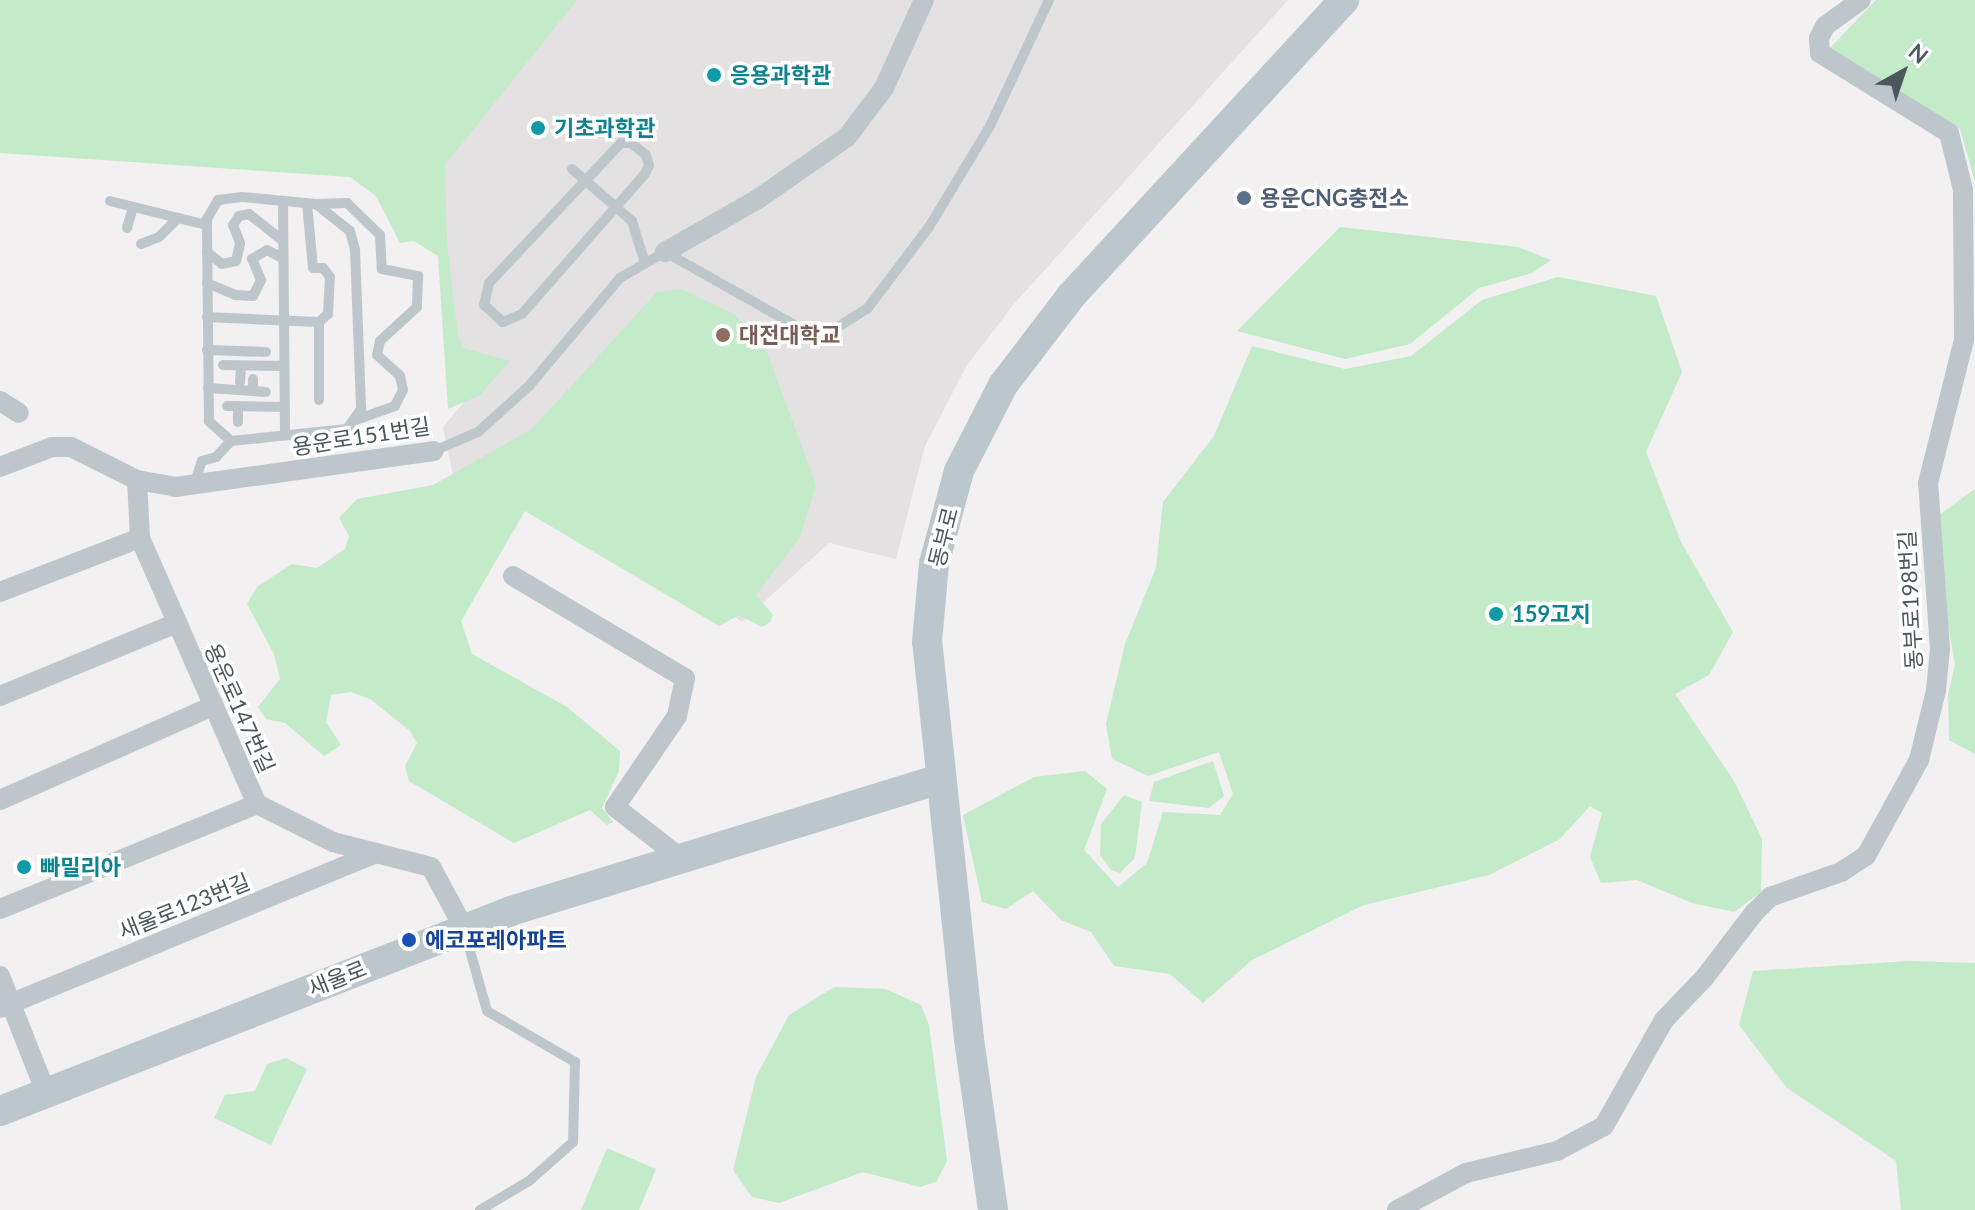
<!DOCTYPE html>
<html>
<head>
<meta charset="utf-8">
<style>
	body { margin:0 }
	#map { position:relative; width:1975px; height:1210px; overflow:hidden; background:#f2f0f0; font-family:Lato,"Noto Sans KR",sans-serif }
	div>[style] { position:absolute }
	.education>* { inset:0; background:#e3e1e2 }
	.green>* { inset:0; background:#c3eac9 }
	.lane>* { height:10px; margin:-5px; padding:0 5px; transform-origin:5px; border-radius:5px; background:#bdc7cb }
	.street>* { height:20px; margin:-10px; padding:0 10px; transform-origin:10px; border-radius:10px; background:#bdc7cb }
	.secondary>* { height:30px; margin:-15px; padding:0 15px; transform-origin:15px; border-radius:15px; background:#bbc7cc }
	.dots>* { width:22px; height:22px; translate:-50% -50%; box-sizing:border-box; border:4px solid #fff; border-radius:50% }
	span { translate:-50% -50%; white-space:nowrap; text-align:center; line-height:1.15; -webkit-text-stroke:7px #fff; paint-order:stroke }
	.culture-label { font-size:22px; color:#0d838f; font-weight:700 }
	.left { translate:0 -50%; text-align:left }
	.service-label { font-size:22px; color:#4e5e75; font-weight:700 }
	.education-label { font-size:22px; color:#785e54; font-weight:700 }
	.street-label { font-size:22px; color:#4a575b }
	.transit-label { font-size:22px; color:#164399; font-weight:700 }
	.north { position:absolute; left:1863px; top:32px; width:80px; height:80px; -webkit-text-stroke:6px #fff; paint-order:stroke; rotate:40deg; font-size:22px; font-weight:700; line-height:32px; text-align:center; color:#4a575b }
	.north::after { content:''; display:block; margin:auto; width:28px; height:36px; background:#4a575b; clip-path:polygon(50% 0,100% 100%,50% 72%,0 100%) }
</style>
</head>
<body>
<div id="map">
	<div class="education">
		<i style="clip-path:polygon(441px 0,1288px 0,1014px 304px,967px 365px,925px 446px,896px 559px,829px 543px,742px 622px,576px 501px,454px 480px,443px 427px,464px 402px,441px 227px)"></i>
	</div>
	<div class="green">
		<i style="clip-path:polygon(0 0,577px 0,445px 165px,447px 243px,458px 336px,463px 348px,510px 361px,480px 395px,448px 409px,438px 256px,414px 241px,400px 243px,376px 196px,350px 177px,0 153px)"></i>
		<i style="clip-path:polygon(1876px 0,1975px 0,1975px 182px,1960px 129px,1829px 49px)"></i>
		<i style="clip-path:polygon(1340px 227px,1518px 247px,1551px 260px,1532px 273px,1479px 288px,1410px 344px,1345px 359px,1237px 331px)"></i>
		<i style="clip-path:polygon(1558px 277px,1656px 296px,1682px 372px,1646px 452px,1681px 542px,1733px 632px,1709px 675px,1675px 694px,1734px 781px,1762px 839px,1761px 892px,1734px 912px,1692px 903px,1637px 880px,1601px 883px,1590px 857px,1602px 813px,1590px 806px,1560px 839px,1489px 875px,1364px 905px,1252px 960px,1203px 1003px,1170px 974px,1114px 966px,1091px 932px,1061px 920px,1033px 891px,1006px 909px,982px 902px,963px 815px,1034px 777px,1085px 771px,1107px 789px,1084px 850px,1118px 887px,1147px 863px,1163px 812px,1220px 815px,1233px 794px,1219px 752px,1148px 776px,1112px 759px,1106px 724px,1125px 644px,1156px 568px,1163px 502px,1214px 436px,1252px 346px,1345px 369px,1411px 356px,1482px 300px)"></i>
		<i style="clip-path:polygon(681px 289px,734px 314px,765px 347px,816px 485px,800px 537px,756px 595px,773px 615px,770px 622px,762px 627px,739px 615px,719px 626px,525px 511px,461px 621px,472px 654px,567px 707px,620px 751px,619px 771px,602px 808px,613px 822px,607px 825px,590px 810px,514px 843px,409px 781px,405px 766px,417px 743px,410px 731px,370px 699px,351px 692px,331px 695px,326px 722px,341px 745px,324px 756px,285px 723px,266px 719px,258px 707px,280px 679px,274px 654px,247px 604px,257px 587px,292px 564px,317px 568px,345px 549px,349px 536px,339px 518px,357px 499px,433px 485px,532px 429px,657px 292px)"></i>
		<i style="clip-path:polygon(1975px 489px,1975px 754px,1949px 740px,1948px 695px,1955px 664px,1941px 588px,1939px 515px)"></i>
		<i style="clip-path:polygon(1213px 761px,1224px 796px,1209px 808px,1149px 801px,1154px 782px)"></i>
		<i style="clip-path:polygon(1124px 795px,1142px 802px,1135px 858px,1120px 873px,1111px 870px,1100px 855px,1101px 824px)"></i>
		<i style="clip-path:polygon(1909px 961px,1975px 963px,1975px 1210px,1901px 1210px,1896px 1161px,1787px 1088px,1739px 1025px,1753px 971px)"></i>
		<i style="clip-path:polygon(834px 987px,886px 989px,921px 1005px,929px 1025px,947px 1161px,936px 1182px,920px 1187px,863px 1172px,779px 1203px,752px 1197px,733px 1170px,756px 1077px,789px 1015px)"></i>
		<i style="clip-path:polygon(286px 1058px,307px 1069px,271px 1145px,214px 1118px,225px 1095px,255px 1091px,267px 1064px)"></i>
		<i style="clip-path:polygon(607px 1148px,656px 1169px,639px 1210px,581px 1210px)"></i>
	</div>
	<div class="lane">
		<i style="left:621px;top:143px;width:10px"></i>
		<i style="left:631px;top:143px;width:19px;rotate:39deg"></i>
		<i style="left:646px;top:155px;width:11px;rotate:75deg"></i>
		<i style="left:649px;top:166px;width:10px;rotate:119deg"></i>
		<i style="left:644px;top:175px;width:185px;rotate:131.3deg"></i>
		<i style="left:522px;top:314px;width:21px;rotate:157deg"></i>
		<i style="left:503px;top:322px;width:25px;rotate:-138deg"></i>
		<i style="left:484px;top:305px;width:23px;rotate:-77deg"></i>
		<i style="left:489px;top:283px;width:192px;rotate:-46.7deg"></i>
		<i style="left:572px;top:169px;width:79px;rotate:40.9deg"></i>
		<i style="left:632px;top:221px;width:41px;rotate:72.9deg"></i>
		<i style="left:242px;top:197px;width:74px;rotate:5.4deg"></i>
		<i style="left:316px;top:204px;width:43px;rotate:38.5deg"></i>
		<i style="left:350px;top:231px;width:20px;rotate:75deg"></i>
		<i style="left:355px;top:250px;width:159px;rotate:87.8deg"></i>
		<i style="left:361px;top:409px;width:24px;rotate:125deg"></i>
		<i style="left:347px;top:429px;width:117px;rotate:174.1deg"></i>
		<i style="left:231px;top:441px;width:30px;rotate:-138deg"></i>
		<i style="left:209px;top:421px;width:202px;rotate:-90.6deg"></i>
		<i style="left:207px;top:219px;width:22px;rotate:-60deg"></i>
		<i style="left:218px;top:200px;width:24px;rotate:-7deg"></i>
		<i style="left:110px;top:201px;width:100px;rotate:13.9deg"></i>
		<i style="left:283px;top:201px;width:234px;rotate:89.5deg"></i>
		<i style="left:316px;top:204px;width:31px;rotate:-2deg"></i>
		<i style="left:347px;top:203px;width:46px;rotate:44.1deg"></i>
		<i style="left:380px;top:235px;width:34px;rotate:87deg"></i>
		<i style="left:382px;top:269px;width:37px;rotate:11deg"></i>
		<i style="left:418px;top:276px;width:31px;rotate:92deg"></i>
		<i style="left:417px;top:307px;width:50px;rotate:137.4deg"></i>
		<i style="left:380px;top:341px;width:14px;rotate:102deg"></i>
		<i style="left:377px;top:355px;width:31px;rotate:42deg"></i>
		<i style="left:400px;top:376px;width:14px;rotate:78deg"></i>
		<i style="left:403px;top:390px;width:18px;rotate:117deg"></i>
		<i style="left:395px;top:406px;width:41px;rotate:160.3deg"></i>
		<i style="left:127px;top:228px;width:22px;rotate:-74deg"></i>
		<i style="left:141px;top:244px;width:19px;rotate:-21deg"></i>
		<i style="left:159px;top:237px;width:27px;rotate:-45deg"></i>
		<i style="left:207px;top:252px;width:19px;rotate:39deg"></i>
		<i style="left:222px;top:264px;width:14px;rotate:-12deg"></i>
		<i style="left:236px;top:261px;width:18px;rotate:-77deg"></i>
		<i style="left:240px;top:243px;width:19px;rotate:-111deg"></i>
		<i style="left:233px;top:225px;width:11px;rotate:-56deg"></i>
		<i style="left:239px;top:216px;width:10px;rotate:-11deg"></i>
		<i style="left:249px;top:214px;width:43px;rotate:38.5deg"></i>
		<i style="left:207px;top:283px;width:30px;rotate:23deg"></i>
		<i style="left:235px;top:295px;width:18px;rotate:3deg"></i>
		<i style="left:253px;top:296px;width:18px;rotate:-63deg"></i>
		<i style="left:261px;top:280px;width:23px;rotate:-113deg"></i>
		<i style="left:252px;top:259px;width:17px;rotate:-31deg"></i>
		<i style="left:267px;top:250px;width:18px;rotate:27deg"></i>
		<i style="left:207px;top:317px;width:112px;rotate:2.6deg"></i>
		<i style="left:319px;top:322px;width:12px;rotate:-42deg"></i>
		<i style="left:328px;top:314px;width:37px;rotate:-87deg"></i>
		<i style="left:330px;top:277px;width:11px;rotate:-128deg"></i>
		<i style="left:323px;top:268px;width:10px;rotate:180deg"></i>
		<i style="left:313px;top:268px;width:65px;rotate:-95.3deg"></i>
		<i style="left:319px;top:322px;width:78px;rotate:90deg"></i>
		<i style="left:207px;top:350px;width:59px;rotate:1.9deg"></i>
		<i style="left:223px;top:365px;width:61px;rotate:0.9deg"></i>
		<i style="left:240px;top:382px;width:16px;rotate:-86deg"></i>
		<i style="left:208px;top:388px;width:58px;rotate:3.9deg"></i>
		<i style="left:253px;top:391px;width:12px;rotate:-90deg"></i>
		<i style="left:227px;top:406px;width:57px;rotate:1deg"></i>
		<i style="left:238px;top:406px;width:16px;rotate:90deg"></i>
		<i style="left:434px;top:451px;width:48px;rotate:-23.4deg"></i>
		<i style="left:478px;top:432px;width:69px;rotate:-42deg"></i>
		<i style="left:529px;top:386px;width:141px;rotate:-49.9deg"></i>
		<i style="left:620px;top:278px;width:52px;rotate:-30deg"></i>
		<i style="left:665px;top:252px;width:155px;rotate:29.4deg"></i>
		<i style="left:800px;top:328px;width:33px;rotate:3deg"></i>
		<i style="left:833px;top:330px;width:40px;rotate:-32deg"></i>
		<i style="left:867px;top:309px;width:103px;rotate:-52.9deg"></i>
		<i style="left:929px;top:227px;width:118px;rotate:-58.9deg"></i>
		<i style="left:990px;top:126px;width:139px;rotate:-64.9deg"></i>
		<i style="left:194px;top:485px;width:25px;rotate:-72deg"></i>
		<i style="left:202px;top:461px;width:15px;rotate:-16deg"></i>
		<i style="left:216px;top:457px;width:22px;rotate:-47deg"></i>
		<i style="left:465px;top:933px;width:81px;rotate:74.2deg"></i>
		<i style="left:487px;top:1011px;width:102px;rotate:30.1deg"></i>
		<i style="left:575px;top:1062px;width:80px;rotate:91.4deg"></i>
		<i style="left:573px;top:1142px;width:59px;rotate:138.4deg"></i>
		<i style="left:529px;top:1181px;width:57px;rotate:149.4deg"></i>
	</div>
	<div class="street">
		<i style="left:665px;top:252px;width:107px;rotate:-29.7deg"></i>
		<i style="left:758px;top:199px;width:108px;rotate:-34.9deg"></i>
		<i style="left:847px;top:137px;width:61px;rotate:-52.9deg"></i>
		<i style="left:884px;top:88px;width:97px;rotate:-65.6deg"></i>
		<i style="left:0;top:401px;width:22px;rotate:32deg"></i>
		<i style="left:0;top:467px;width:56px;rotate:-21deg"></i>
		<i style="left:52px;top:447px;width:19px"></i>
		<i style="left:71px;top:447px;width:74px;rotate:26.6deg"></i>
		<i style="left:137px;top:480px;width:39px;rotate:10deg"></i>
		<i style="left:175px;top:487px;width:261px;rotate:-7.9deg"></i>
		<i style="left:137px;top:480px;width:58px;rotate:87deg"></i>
		<i style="left:140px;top:538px;width:291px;rotate:66.3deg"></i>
		<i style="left:257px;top:804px;width:85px;rotate:26.6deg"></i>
		<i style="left:333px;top:842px;width:101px;rotate:14.3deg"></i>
		<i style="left:431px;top:867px;width:69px;rotate:61.6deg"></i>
		<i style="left:513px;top:576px;width:200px;rotate:30.7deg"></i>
		<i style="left:685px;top:678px;width:39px;rotate:102deg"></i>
		<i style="left:677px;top:716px;width:110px;rotate:124.3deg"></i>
		<i style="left:615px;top:807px;width:80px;rotate:37.9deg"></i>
		<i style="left:0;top:592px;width:150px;rotate:-21.1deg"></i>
		<i style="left:0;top:696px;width:191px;rotate:-22.5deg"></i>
		<i style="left:0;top:800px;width:233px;rotate:-23.8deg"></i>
		<i style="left:0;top:909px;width:278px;rotate:-22.2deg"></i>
		<i style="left:0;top:976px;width:126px;rotate:68.5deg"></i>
		<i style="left:0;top:1008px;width:407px;rotate:-22.4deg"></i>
		<i style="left:1397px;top:1210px;width:78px;rotate:-28.2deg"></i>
		<i style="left:1466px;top:1173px;width:94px;rotate:-13.6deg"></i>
		<i style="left:1557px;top:1151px;width:53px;rotate:-28deg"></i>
		<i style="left:1604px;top:1126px;width:122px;rotate:-60.5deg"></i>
		<i style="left:1664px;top:1020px;width:59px;rotate:-46.4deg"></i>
		<i style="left:1705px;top:977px;width:81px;rotate:-52.6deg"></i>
		<i style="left:1754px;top:913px;width:23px;rotate:-45deg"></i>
		<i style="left:1770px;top:897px;width:75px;rotate:-19.4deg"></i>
		<i style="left:1841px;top:872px;width:30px;rotate:-33deg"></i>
		<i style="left:1866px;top:856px;width:110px;rotate:-61.1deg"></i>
		<i style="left:1919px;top:760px;width:72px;rotate:-76.3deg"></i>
		<i style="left:1936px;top:690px;width:41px;rotate:-84.4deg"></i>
		<i style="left:1940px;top:649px;width:166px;rotate:-94.1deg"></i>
		<i style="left:1928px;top:483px;width:147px;rotate:-75.9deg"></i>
		<i style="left:1964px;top:340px;width:150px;rotate:-90.4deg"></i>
		<i style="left:1963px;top:190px;width:59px;rotate:-103.8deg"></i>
		<i style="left:1949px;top:133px;width:152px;rotate:-148.2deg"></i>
		<i style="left:1820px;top:53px;width:15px;rotate:-94deg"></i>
		<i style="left:1819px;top:38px;width:13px;rotate:-63deg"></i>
		<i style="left:1825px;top:26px;width:44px;rotate:-35.8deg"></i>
	</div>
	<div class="secondary">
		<i style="left:0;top:1111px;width:549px;rotate:-21.37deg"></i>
		<i style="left:511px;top:911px;width:450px;rotate:-17.1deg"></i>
		<i style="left:993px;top:1210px;width:173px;rotate:-98deg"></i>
		<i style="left:969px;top:1039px;width:399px;rotate:-96deg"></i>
		<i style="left:927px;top:642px;width:78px;rotate:-84.9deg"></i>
		<i style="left:934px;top:564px;width:96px;rotate:-75deg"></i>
		<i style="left:959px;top:471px;width:97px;rotate:-62.9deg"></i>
		<i style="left:1003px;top:385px;width:112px;rotate:-52.6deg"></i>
		<i style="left:1071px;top:296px;width:403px;rotate:-47.3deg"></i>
	</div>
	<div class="dots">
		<i style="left:714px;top:75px;background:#0f9aa8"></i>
		<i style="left:538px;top:128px;background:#0f9aa8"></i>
		<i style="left:1244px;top:198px;background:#5c6f8a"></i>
		<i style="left:723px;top:335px;background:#8d6e63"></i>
		<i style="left:1496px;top:614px;background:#0f9aa8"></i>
		<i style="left:24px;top:867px;background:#0f9aa8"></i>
		<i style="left:409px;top:940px;background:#1a4fb4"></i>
	</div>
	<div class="culture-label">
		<span class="left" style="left:730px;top:75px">응용과학관</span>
		<span class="left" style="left:554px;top:128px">기초과학관</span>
		<span class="left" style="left:1512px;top:614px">159고지</span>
		<span class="left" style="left:40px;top:867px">빠밀리아</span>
	</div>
	<div class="service-label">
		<span class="left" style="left:1260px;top:198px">용운CNG충전소</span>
	</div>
	<div class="education-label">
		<span class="left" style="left:739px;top:335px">대전대학교</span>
	</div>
	<div class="street-label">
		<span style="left:361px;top:436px;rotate:-9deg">용운로151번길</span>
		<span style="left:943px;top:537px;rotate:-76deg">동부로</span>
		<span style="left:1910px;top:600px;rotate:-93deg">동부로198번길</span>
		<span style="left:240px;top:708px;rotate:66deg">용운로147번길</span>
		<span style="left:184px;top:906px;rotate:-22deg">새울로123번길</span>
		<span style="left:337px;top:978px;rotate:-22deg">새울로</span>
	</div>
	<div class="transit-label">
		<span class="left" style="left:425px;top:940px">에코포레아파트</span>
	</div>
	<div class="north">N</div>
</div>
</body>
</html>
